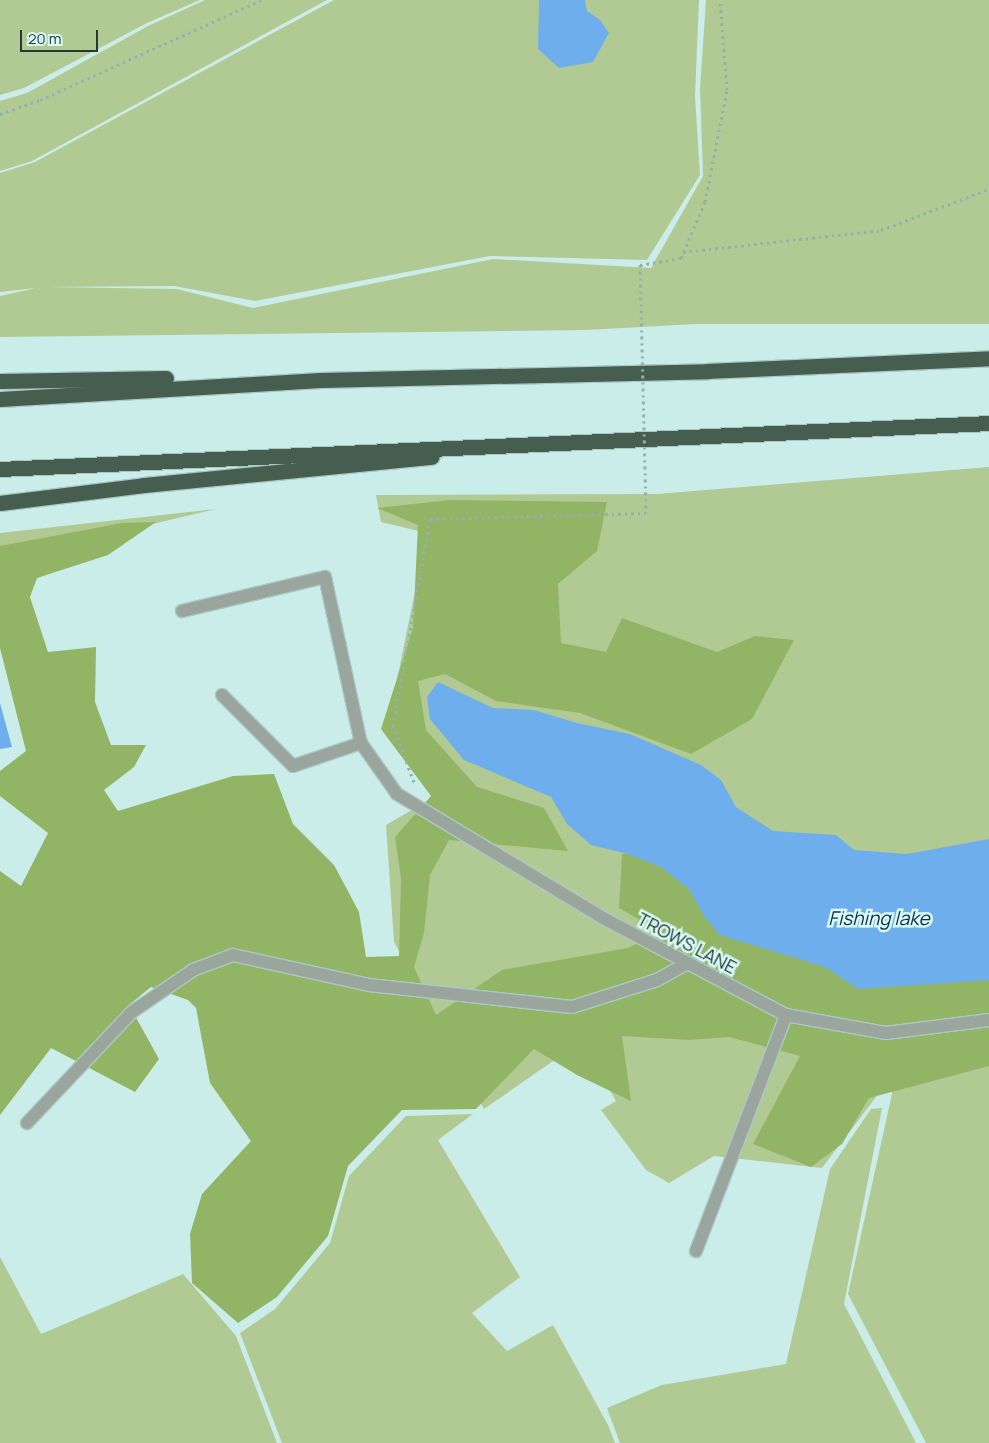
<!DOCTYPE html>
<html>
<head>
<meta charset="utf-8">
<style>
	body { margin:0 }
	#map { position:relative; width:989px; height:1443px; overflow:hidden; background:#caede9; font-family:Manrope,sans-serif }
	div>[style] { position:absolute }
	.green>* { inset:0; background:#b1ca94 }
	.forest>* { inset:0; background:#92b565 }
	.water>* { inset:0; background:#6faeed }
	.path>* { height:3px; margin-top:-1.5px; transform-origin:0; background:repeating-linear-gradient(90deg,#94b0ad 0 2.5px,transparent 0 6.5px) }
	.roads { filter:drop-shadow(1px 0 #aac9c5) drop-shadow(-1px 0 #aac9c5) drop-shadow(0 1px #aac9c5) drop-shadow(0 -1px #aac9c5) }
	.lane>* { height:12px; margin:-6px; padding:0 6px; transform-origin:6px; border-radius:6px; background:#9aa59e }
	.street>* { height:12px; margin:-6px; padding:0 6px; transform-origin:6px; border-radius:6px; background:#9aa59e }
	.highway>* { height:15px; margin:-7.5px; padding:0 7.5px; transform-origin:7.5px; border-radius:7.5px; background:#465e50 }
	.path-bridge>* { height:3px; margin-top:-1.5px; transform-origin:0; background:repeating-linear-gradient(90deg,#94b0ad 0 2.5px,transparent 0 6.5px) }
	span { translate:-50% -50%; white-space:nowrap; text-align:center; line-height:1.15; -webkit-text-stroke:5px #d7faf6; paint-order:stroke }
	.street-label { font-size:18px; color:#293736 }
	.water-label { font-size:19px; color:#122d46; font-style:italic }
	.scale { position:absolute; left:20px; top:30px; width:78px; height:22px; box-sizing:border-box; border:2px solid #293736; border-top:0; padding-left:6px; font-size:15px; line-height:18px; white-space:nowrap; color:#293736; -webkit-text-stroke:4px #d7faf6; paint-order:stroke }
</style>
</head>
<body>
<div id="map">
	<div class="green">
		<i style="clip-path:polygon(0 0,200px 0,147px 23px,24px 88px,0 95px)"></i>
		<i style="clip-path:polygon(205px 0,327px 0,32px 161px,0 171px,0 101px,27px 93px,148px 26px)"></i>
		<i style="clip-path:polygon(334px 0,699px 0,695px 96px,700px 175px,647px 260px,490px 256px,255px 301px,174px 286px,49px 287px,177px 289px,253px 308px,493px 259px,651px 268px,703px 176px,700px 89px,706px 0,989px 0,989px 324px,696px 324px,586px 330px,0 337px,0 296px,36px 288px,0 292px,0 173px,35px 162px)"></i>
		<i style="clip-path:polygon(989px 467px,989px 1054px,895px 1072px,822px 1168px,714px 1156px,669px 1183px,646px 1170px,601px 1110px,616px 1101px,582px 1041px,484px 1109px,394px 942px,386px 825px,441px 793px,387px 728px,427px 533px,381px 522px,376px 495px,657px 494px)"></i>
		<i style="clip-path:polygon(216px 509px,0 560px,0 533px)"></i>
		<i style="clip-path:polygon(989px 1063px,989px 1443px,926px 1443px,848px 1294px,895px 1080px)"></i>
		<i style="clip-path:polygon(882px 1108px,844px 1304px,916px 1443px,620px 1443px,607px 1408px,662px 1385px,786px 1364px,830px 1169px,871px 1109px)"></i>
		<i style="clip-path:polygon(473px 1114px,438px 1140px,520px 1277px,472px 1313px,507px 1351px,553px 1325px,608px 1425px,615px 1443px,282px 1443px,240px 1333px,275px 1309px,330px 1243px,349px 1176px,406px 1116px)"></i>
		<i style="clip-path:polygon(0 1257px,41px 1334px,183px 1274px,236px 1336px,277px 1443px,0 1443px)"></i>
	</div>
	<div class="forest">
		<i style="clip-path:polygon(449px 500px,607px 502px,597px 551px,558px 584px,561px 643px,606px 652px,622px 618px,717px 652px,755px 636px,794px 640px,752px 719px,691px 754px,580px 713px,496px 701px,445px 674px,418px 681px,426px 730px,477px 787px,544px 808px,568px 851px,449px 840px,430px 875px,424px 933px,414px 967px,436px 1015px,502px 970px,628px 948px,661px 932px,619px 908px,622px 854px,656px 849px,707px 911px,989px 953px,989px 1066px,869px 1098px,842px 1144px,811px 1167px,753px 1144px,800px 1056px,729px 1037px,690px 1040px,622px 1036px,631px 1101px,577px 1075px,534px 1049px,476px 1109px,402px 1110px,348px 1166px,328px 1236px,277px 1297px,238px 1323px,192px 1283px,190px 1234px,202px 1194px,251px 1141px,210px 1083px,196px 1008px,188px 1000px,151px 987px,129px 1005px,159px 1059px,135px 1092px,51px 1048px,0 1115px,0 871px,21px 886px,48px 833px,0 796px,0 771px,26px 751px,0 648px,0 546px,122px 523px,156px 522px,108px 555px,37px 578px,30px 597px,48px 652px,96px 647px,95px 702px,111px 745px,146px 745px,134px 767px,104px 790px,118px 811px,233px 776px,274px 774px,293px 824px,334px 865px,359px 912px,366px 957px,399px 956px,401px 879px,395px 837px,431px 796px,381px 729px,413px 628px,418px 525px,377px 508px)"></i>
	</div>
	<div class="water">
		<i style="clip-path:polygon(539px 0,585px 0,587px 11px,600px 20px,609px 33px,593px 62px,559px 68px,538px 49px)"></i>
		<i style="clip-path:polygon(438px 682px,493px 708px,534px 710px,577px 723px,630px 734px,701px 765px,721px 780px,736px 807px,773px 831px,836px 835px,854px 850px,907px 854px,989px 839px,989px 980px,858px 989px,825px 967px,720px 935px,704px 916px,689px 889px,661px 867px,628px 854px,591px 845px,567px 824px,551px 797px,464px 760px,430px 719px,427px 697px)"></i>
		<i style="clip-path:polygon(0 703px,12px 747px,0 749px)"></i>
	</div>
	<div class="path">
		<i style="left:0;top:114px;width:42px;rotate:-19.3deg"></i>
		<i style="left:40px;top:100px;width:243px;rotate:-24.3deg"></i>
		<i style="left:683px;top:252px;width:199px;rotate:-6.3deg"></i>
		<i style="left:881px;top:230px;width:116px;rotate:-20.8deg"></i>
		<i style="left:640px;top:265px;width:42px;rotate:-9.7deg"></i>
		<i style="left:681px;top:258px;width:61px;rotate:-66.8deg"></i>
		<i style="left:705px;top:202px;width:114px;rotate:-78.9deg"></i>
		<i style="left:727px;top:90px;width:90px;rotate:-94.4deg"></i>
		<i style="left:414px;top:782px;width:60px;rotate:-110.6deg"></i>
		<i style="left:393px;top:726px;width:210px;rotate:-79.9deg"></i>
		<i style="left:430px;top:519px;width:216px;rotate:-1.6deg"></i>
	</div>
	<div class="roads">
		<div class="lane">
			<i style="left:182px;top:611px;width:147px;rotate:-13.4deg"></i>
			<i style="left:325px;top:577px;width:170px;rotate:77.8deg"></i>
			<i style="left:361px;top:743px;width:62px;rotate:54.8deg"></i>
			<i style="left:222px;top:695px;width:100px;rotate:45deg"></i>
			<i style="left:293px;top:766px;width:72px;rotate:-18.7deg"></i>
			<i style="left:696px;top:1251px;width:253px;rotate:-69.1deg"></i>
		</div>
		<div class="street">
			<i style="left:397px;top:794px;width:245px;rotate:31deg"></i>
			<i style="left:607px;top:920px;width:203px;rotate:28deg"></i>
			<i style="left:786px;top:1015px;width:102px;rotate:10.2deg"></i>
			<i style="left:886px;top:1033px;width:104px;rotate:-7.2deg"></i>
			<i style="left:27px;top:1123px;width:153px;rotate:-46.6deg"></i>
			<i style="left:132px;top:1012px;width:74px;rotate:-34.5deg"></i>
			<i style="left:193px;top:970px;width:43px;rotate:-20.6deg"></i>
			<i style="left:233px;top:955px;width:139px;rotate:12.4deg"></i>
			<i style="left:369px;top:985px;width:204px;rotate:6.2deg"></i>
			<i style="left:572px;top:1007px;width:89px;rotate:-17.6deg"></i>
			<i style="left:657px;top:980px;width:35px;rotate:-29deg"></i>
		</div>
		<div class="highway">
			<i style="left:0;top:381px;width:166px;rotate:-1deg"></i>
			<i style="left:0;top:399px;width:321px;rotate:-3.4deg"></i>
			<i style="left:320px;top:380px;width:388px;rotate:-1.3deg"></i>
			<i style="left:708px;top:371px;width:281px;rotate:-2.6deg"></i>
			<i style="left:0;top:469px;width:990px;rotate:-2.66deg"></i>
			<i style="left:0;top:503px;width:145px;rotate:-7.1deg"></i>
			<i style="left:144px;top:485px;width:289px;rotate:-5.6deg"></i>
		</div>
	</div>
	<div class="path-bridge">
		<i style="left:640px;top:265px;width:248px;rotate:88.6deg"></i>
	</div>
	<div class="street-label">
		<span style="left:687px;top:943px;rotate:28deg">TROWS LANE</span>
	</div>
	<div class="water-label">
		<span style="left:879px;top:919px">Fishing lake</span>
	</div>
	<div class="scale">20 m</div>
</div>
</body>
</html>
